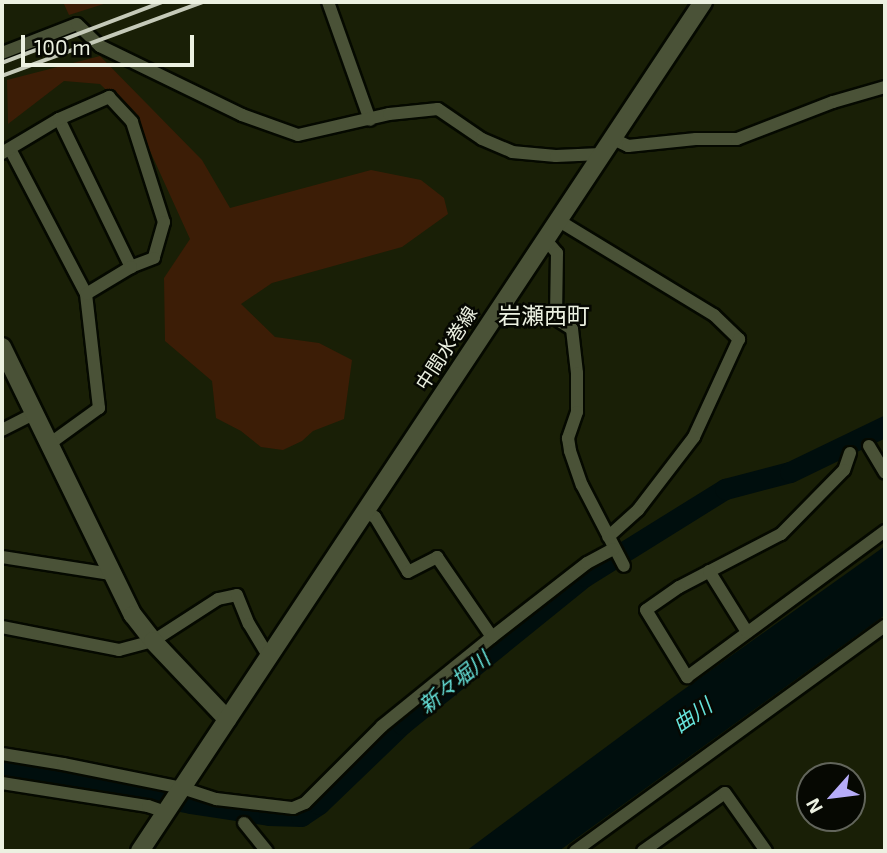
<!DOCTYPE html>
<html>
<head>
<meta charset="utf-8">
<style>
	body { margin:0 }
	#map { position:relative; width:887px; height:853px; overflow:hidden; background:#191f06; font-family:"Exo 2","Noto Sans JP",sans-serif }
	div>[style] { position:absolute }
	.green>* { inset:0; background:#3c1d06 }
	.water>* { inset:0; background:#000e0d }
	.river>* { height:21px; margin:-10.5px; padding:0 10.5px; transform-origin:10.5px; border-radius:10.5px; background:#000e0d }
	.roads { filter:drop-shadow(2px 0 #050900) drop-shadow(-2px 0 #050900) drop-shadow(0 2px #050900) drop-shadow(0 -2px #050900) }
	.minor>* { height:12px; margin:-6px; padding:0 6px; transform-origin:6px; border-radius:6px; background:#4a5237 }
	.secondary>* { height:18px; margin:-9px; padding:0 9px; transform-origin:9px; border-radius:9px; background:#4a5237 }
	.rail>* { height:3.5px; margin:-1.75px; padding:0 1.75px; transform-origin:1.75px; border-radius:1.75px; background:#c5cab9 }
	span { translate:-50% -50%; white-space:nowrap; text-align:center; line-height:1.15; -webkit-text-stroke:5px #060802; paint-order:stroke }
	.street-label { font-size:19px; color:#ecf1e1 }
	.water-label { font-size:21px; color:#66e2da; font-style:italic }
	.quarter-label { font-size:23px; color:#ecf1e1 }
	.frame { position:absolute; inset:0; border:4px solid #ecf1e1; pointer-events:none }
	.north { position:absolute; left:796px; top:762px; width:70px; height:70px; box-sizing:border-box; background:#060802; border:2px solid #62655b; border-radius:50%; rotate:242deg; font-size:19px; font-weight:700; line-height:28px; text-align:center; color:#ecf1e1 }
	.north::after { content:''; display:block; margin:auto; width:24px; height:32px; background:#b6acf8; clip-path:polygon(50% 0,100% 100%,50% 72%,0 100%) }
	.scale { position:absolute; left:21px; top:35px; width:173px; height:32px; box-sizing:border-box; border:4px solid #ecf1e1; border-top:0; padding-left:9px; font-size:21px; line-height:24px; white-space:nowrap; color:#ecf1e1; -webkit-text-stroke:5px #060802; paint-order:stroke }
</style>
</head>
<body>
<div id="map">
	<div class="green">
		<i style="clip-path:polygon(63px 2px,110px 2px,69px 15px)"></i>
		<i style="clip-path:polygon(100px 56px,202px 160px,230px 208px,371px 170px,421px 180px,444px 198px,448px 214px,402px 247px,272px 283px,241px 304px,275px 337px,319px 343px,352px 360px,344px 419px,313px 431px,302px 441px,283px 450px,261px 447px,241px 431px,216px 418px,212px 381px,165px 341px,164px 278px,190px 239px,135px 118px,100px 84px,64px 81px,8px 124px,7px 80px)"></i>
	</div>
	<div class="water">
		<i style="clip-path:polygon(885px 546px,885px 615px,559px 851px,466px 851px,676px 695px)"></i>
	</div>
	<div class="river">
		<i style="left:2px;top:768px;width:192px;rotate:10.5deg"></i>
		<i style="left:191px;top:803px;width:79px;rotate:8.7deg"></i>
		<i style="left:269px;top:815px;width:32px;rotate:2deg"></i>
		<i style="left:301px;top:816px;width:22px;rotate:-34deg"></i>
		<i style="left:319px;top:804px;width:115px;rotate:-43.9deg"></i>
		<i style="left:402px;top:724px;width:235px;rotate:-39deg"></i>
		<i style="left:585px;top:576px;width:165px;rotate:-31.9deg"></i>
		<i style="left:725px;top:489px;width:67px;rotate:-14.7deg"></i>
		<i style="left:790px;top:472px;width:106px;rotate:-25.8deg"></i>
	</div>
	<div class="roads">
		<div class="minor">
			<i style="left:328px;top:2px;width:125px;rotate:70.4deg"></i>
			<i style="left:2px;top:53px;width:80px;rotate:-21.1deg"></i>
			<i style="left:77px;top:24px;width:32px;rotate:44deg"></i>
			<i style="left:100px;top:46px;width:158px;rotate:25.9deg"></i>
			<i style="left:242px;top:115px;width:59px;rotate:19.7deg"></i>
			<i style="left:298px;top:135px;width:93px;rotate:-13deg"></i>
			<i style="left:389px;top:114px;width:49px;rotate:-5.8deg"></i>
			<i style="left:438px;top:109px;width:53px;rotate:34.3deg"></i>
			<i style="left:482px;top:139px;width:33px;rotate:23deg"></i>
			<i style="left:512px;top:152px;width:44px;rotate:5.2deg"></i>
			<i style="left:556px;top:156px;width:45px;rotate:-2.5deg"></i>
			<i style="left:59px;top:119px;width:165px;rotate:64.1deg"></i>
			<i style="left:611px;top:138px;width:19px;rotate:25deg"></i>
			<i style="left:628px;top:146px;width:68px;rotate:-5.9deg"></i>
			<i style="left:696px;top:139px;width:41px"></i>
			<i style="left:737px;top:139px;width:103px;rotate:-21.1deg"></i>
			<i style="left:833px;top:102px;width:54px;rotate:-16.1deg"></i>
			<i style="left:10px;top:149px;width:164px;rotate:62.3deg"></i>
			<i style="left:86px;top:294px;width:115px;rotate:83.5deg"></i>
			<i style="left:99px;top:408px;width:62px;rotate:144.2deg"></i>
			<i style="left:2px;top:153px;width:66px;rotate:-30.8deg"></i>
			<i style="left:59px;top:119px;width:55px;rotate:-23.7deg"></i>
			<i style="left:109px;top:97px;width:34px;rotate:47deg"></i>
			<i style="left:132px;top:122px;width:105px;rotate:72.3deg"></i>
			<i style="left:164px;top:222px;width:37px;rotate:106deg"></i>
			<i style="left:154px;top:258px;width:25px;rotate:159deg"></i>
			<i style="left:131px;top:267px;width:52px;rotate:149deg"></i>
			<i style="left:556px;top:219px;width:185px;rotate:31.3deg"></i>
			<i style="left:714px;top:315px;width:35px;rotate:44deg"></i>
			<i style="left:739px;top:339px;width:108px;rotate:114.7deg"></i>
			<i style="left:694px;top:437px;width:92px;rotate:127.5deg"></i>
			<i style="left:638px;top:510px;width:40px;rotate:138deg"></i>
			<i style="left:544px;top:238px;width:20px;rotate:49deg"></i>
			<i style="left:557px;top:253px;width:66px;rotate:90.9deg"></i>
			<i style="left:556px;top:319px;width:19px;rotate:32deg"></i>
			<i style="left:572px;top:329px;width:44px;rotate:83.5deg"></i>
			<i style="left:577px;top:373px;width:39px;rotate:90deg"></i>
			<i style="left:577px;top:412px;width:28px;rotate:109deg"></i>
			<i style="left:568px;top:438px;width:13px;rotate:81deg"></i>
			<i style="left:570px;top:451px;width:36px;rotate:71deg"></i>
			<i style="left:582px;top:485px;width:91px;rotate:62.6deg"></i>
			<i style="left:2px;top:430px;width:36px;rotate:-27deg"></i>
			<i style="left:869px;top:446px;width:31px;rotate:59deg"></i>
			<i style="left:850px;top:453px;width:18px;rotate:109deg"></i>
			<i style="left:844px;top:470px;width:90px;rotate:134.5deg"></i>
			<i style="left:781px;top:534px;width:115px;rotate:152.5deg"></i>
			<i style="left:679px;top:587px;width:40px;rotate:145.1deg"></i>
			<i style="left:646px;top:610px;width:79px;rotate:58.5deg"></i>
			<i style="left:687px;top:677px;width:246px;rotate:-36.4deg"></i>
			<i style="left:363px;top:512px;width:13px;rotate:23deg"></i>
			<i style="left:375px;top:517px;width:64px;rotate:59deg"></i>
			<i style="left:408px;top:572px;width:33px;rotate:-27deg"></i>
			<i style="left:437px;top:557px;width:97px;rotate:55.5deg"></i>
			<i style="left:2px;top:557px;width:110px;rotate:8.9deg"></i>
			<i style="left:709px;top:571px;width:72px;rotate:58.1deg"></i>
			<i style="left:2px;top:627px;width:119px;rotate:11.1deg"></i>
			<i style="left:119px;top:650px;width:35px;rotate:-15deg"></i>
			<i style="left:153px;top:641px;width:77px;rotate:-32.9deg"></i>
			<i style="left:218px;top:599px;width:19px;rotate:-12deg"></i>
			<i style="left:237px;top:595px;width:31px;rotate:68deg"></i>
			<i style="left:249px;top:624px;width:37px;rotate:59deg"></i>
			<i style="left:2px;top:754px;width:62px;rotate:9.3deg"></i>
			<i style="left:63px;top:764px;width:121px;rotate:11.4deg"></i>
			<i style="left:182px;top:788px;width:36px;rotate:18deg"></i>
			<i style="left:216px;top:799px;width:78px;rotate:6.7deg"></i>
			<i style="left:293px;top:808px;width:13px;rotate:-23deg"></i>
			<i style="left:305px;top:803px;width:109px;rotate:-45deg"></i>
			<i style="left:382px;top:726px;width:141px;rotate:-39deg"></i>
			<i style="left:492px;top:637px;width:120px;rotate:-37.9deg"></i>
			<i style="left:587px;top:563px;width:30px;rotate:-28deg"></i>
			<i style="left:2px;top:783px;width:148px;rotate:9deg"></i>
			<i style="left:148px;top:806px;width:18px;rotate:19deg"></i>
			<i style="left:244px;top:823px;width:36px;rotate:51deg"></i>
			<i style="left:575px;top:851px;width:383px;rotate:-36deg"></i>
			<i style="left:643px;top:851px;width:100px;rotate:-35.3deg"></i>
			<i style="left:725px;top:793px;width:71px;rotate:54.7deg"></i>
		</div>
		<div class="secondary">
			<i style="left:2px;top:347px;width:298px;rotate:64deg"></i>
			<i style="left:133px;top:615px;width:33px;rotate:52deg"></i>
			<i style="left:153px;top:641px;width:108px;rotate:46.5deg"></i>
			<i style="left:140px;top:851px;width:1019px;rotate:-56.45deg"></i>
		</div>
	</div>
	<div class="rail">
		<i style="left:2px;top:63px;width:172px;rotate:-20.8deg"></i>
		<i style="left:2px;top:76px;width:214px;rotate:-20.2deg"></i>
	</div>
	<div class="street-label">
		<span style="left:446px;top:348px;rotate:-57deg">中間水巻線</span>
	</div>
	<div class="water-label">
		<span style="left:454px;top:682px;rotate:-39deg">新々堀川</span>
		<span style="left:692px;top:715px;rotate:-35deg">曲川</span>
	</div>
	<div class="quarter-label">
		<span style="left:544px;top:315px">岩瀬西町</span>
	</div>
	<div class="frame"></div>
	<div class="north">N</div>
	<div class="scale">100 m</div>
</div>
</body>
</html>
